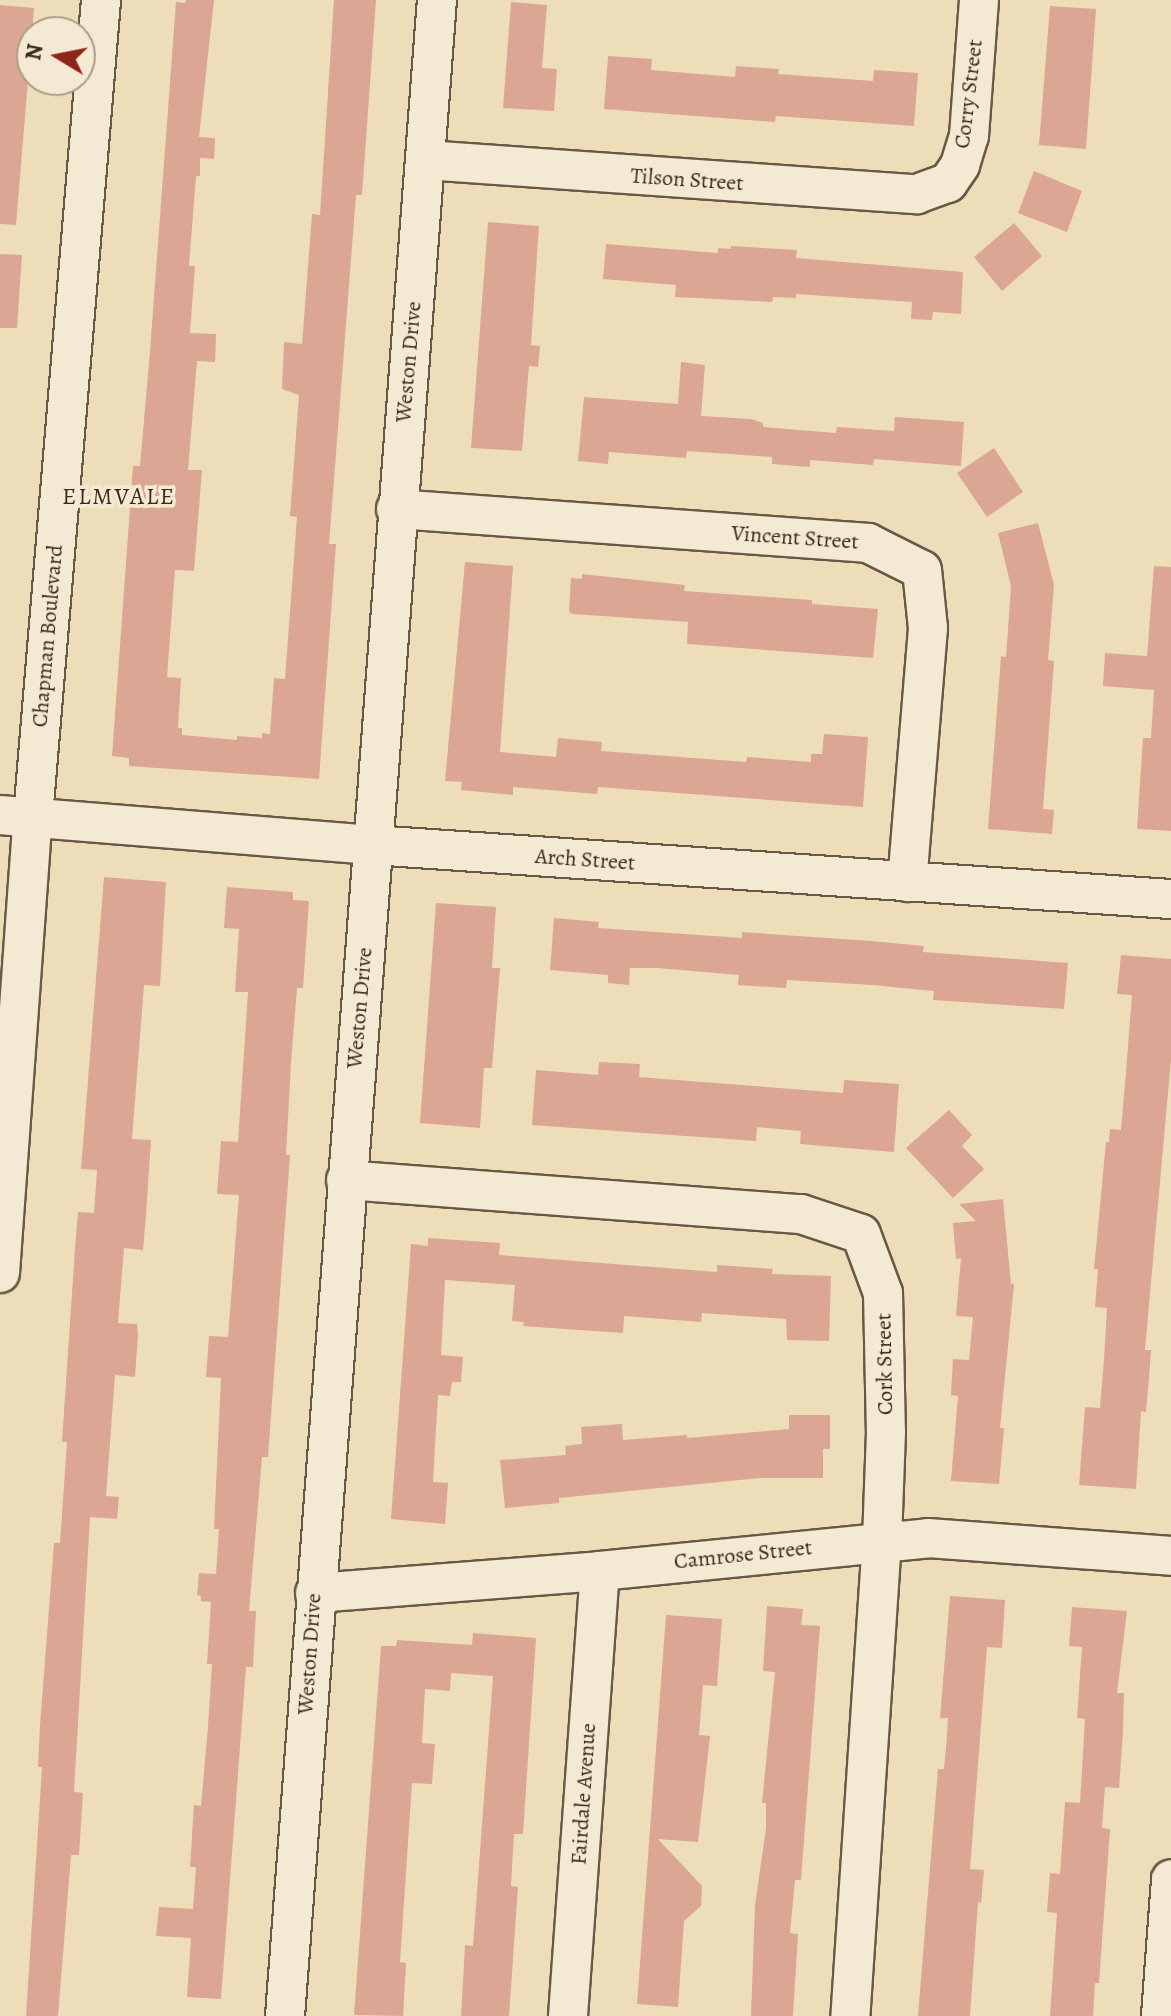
<!DOCTYPE html>
<html>
<head>
<meta charset="utf-8">
<style>
	body { margin:0 }
	#map { position:relative; width:1171px; height:2016px; overflow:hidden; background:#eeddb9; font-family:Alegreya,serif }
	div>[style] { position:absolute }
	.building>* { inset:0; background:#dca694 }
	.roads { filter:drop-shadow(2px 0 #685846) drop-shadow(-2px 0 #685846) drop-shadow(0 2px #685846) drop-shadow(0 -2px #685846) }
	.minor>* { height:38px; margin:-19px; padding:0 19px; transform-origin:19px; border-radius:19px; background:#f4e9d2 }
	span { translate:-50% -50%; white-space:nowrap; text-align:center; line-height:1.15; -webkit-text-stroke:7px #f4e9d2; paint-order:stroke }
	.street-label { font-size:22px; color:#3b2b1f }
	.neighbourhood-label { font-size:24px; color:#3b2b1f; letter-spacing:2px }
	.north { position:absolute; left:16px; top:16px; width:80px; height:80px; box-sizing:border-box; background:#f4e9d2; border:2px solid #aa9d8a; border-radius:50%; rotate:280deg; font-size:22px; font-weight:700; line-height:32px; text-align:center; color:#3b2b1f }
	.north::after { content:''; display:block; margin:auto; width:28px; height:36px; background:#8f2418; clip-path:polygon(50% 0,100% 100%,50% 72%,0 100%) }
</style>
</head>
<body>
<div id="map">
	<div class="building">
		<i style="clip-path:polygon(186px 0,214px 0,199px 137px,215px 138px,214px 159px,200px 158px,200px 176px,196px 176px,189px 266px,195px 266px,190px 333px,216px 334px,215px 362px,197px 361px,188px 470px,202px 470px,194px 571px,175px 570px,167px 677px,181px 678px,178px 728px,182px 728px,182px 735px,237px 740px,237px 736px,262px 738px,262px 733px,270px 734px,274px 678px,285px 679px,297px 517px,290px 516px,299px 395px,282px 389px,284px 342px,302px 344px,312px 214px,320px 215px,334px 0,376px 0,362px 195px,356px 195px,329px 544px,336px 544px,319px 779px,129px 766px,129px 758px,112px 756px,133px 466px,140px 466px,150px 351px,176px 2px,185px 3px)"></i>
		<i style="clip-path:polygon(511px 2px,547px 5px,542px 68px,557px 69px,554px 111px,503px 108px)"></i>
		<i style="clip-path:polygon(0 5px,34px 8px,16px 225px,0 224px)"></i>
		<i style="clip-path:polygon(1050px 6px,1096px 9px,1086px 149px,1039px 145px)"></i>
		<i style="clip-path:polygon(608px 56px,652px 59px,651px 70px,735px 77px,736px 66px,779px 69px,778px 74px,873px 81px,874px 70px,918px 73px,914px 126px,776px 116px,775px 122px,604px 109px)"></i>
		<i style="clip-path:polygon(1034px 171px,1082px 191px,1067px 232px,1018px 213px)"></i>
		<i style="clip-path:polygon(488px 222px,539px 226px,531px 345px,540px 346px,538px 367px,529px 366px,522px 451px,471px 448px)"></i>
		<i style="clip-path:polygon(1014px 223px,1042px 256px,1002px 291px,974px 257px)"></i>
		<i style="clip-path:polygon(606px 244px,718px 253px,718px 248px,731px 249px,731px 246px,797px 250px,796px 258px,963px 272px,961px 314px,933px 312px,932px 320px,911px 319px,912px 302px,796px 294px,796px 298px,773px 297px,772px 302px,675px 297px,676px 285px,603px 279px)"></i>
		<i style="clip-path:polygon(0 254px,22px 255px,17px 328px,0 328px)"></i>
		<i style="clip-path:polygon(681px 362px,705px 365px,701px 416px,751px 419px,763px 423px,763px 427px,836px 433px,837px 427px,894px 431px,895px 417px,964px 422px,961px 466px,874px 459px,873px 465px,810px 460px,810px 467px,772px 464px,772px 457px,687px 451px,686px 458px,609px 452px,608px 464px,578px 461px,584px 397px,678px 404px)"></i>
		<i style="clip-path:polygon(994px 448px,1023px 492px,987px 517px,957px 473px)"></i>
		<i style="clip-path:polygon(1038px 523px,1054px 585px,1048px 660px,1054px 661px,1043px 809px,1054px 810px,1052px 834px,988px 829px,1001px 656px,1006px 657px,1011px 586px,998px 533px)"></i>
		<i style="clip-path:polygon(465px 562px,513px 566px,500px 752px,556px 757px,558px 738px,602px 742px,601px 751px,746px 762px,747px 757px,811px 762px,811px 754px,822px 754px,824px 734px,868px 737px,863px 807px,598px 787px,597px 794px,513px 787px,513px 795px,461px 790px,462px 782px,445px 781px)"></i>
		<i style="clip-path:polygon(1154px 566px,1171px 567px,1171px 831px,1137px 829px,1143px 738px,1151px 738px,1154px 690px,1103px 686px,1105px 653px,1147px 656px)"></i>
		<i style="clip-path:polygon(582px 574px,685px 585px,684px 591px,812px 600px,812px 604px,878px 609px,873px 658px,687px 644px,688px 622px,573px 614px,569px 612px,571px 578px,582px 579px)"></i>
		<i style="clip-path:polygon(104px 877px,166px 882px,160px 986px,144px 985px,132px 1139px,151px 1140px,146px 1215px,143px 1250px,124px 1248px,118px 1323px,137px 1324px,138px 1335px,135px 1377px,115px 1375px,106px 1496px,119px 1497px,117px 1519px,90px 1517px,74px 1792px,83px 1793px,79px 1855px,71px 1855px,58px 2016px,26px 2016px,42px 1767px,38px 1767px,40px 1725px,54px 1543px,60px 1543px,67px 1442px,62px 1442px,75px 1248px,78px 1212px,94px 1213px,97px 1170px,81px 1169px)"></i>
		<i style="clip-path:polygon(227px 887px,293px 892px,293px 900px,309px 901px,303px 988px,297px 988px,291px 1063px,286px 1155px,290px 1155px,268px 1457px,262px 1457px,249px 1611px,256px 1611px,253px 1667px,246px 1667px,221px 1999px,187px 1997px,191px 1938px,156px 1936px,159px 1907px,193px 1909px,196px 1867px,190px 1867px,194px 1805px,201px 1806px,208px 1726px,212px 1664px,207px 1664px,211px 1602px,201px 1601px,201px 1596px,197px 1595px,199px 1573px,216px 1574px,219px 1529px,214px 1529px,221px 1378px,206px 1377px,209px 1336px,228px 1337px,239px 1195px,217px 1194px,221px 1141px,238px 1142px,248px 992px,235px 992px,239px 929px,224px 928px)"></i>
		<i style="clip-path:polygon(436px 903px,496px 907px,492px 968px,500px 968px,492px 1068px,484px 1068px,480px 1128px,420px 1123px)"></i>
		<i style="clip-path:polygon(554px 918px,599px 922px,598px 928px,742px 938px,742px 932px,871px 941px,924px 946px,923px 952px,1068px 963px,1064px 1009px,933px 1000px,934px 991px,872px 985px,787px 980px,786px 988px,738px 985px,739px 975px,657px 968px,630px 968px,629px 985px,608px 983px,608px 975px,550px 970px)"></i>
		<i style="clip-path:polygon(1121px 955px,1171px 959px,1171px 1059px,1145px 1350px,1151px 1350px,1149px 1378px,1146px 1412px,1141px 1411px,1136px 1489px,1079px 1485px,1085px 1407px,1100px 1408px,1104px 1359px,1107px 1308px,1095px 1307px,1098px 1269px,1094px 1269px,1106px 1142px,1109px 1142px,1110px 1129px,1121px 1130px,1126px 1072px,1132px 995px,1117px 994px)"></i>
		<i style="clip-path:polygon(599px 1062px,640px 1064px,639px 1077px,843px 1093px,844px 1080px,899px 1084px,894px 1152px,800px 1144px,801px 1131px,757px 1127px,756px 1141px,532px 1125px,536px 1070px,598px 1075px)"></i>
		<i style="clip-path:polygon(949px 1110px,972px 1135px,962px 1146px,984px 1169px,953px 1198px,906px 1148px)"></i>
		<i style="clip-path:polygon(1003px 1199px,1011px 1284px,1014px 1284px,1000px 1428px,1004px 1428px,999px 1484px,951px 1481px,958px 1396px,951px 1395px,953px 1359px,969px 1360px,973px 1317px,956px 1316px,961px 1258px,956px 1259px,953px 1223px,976px 1221px,959px 1204px)"></i>
		<i style="clip-path:polygon(428px 1238px,500px 1243px,499px 1255px,717px 1272px,717px 1265px,773px 1269px,772px 1274px,831px 1276px,829px 1341px,787px 1340px,786px 1319px,702px 1313px,701px 1322px,624px 1316px,623px 1333px,523px 1326px,524px 1322px,512px 1321px,515px 1285px,445px 1280px,441px 1355px,463px 1357px,461px 1382px,452px 1382px,450px 1396px,438px 1395px,433px 1482px,448px 1483px,445px 1524px,391px 1519px,411px 1244px,428px 1246px)"></i>
		<i style="clip-path:polygon(789px 1415px,830px 1415px,830px 1449px,823px 1449px,823px 1478px,760px 1478px,559px 1498px,559px 1503px,505px 1508px,500px 1460px,566px 1455px,565px 1446px,582px 1444px,581px 1427px,622px 1424px,623px 1440px,687px 1435px,687px 1438px,789px 1429px)"></i>
		<i style="clip-path:polygon(950px 1596px,1005px 1600px,1002px 1648px,987px 1647px,970px 1869px,984px 1870px,981px 1903px,978px 1902px,970px 2016px,918px 2016px,938px 1769px,944px 1769px,946px 1748px,948px 1718px,940px 1718px)"></i>
		<i style="clip-path:polygon(767px 1606px,803px 1609px,801px 1625px,820px 1626px,801px 1880px,795px 1880px,790px 1933px,798px 1934px,793px 2016px,751px 2016px,755px 1905px,766px 1828px,766px 1803px,762px 1803px,775px 1672px,763px 1671px)"></i>
		<i style="clip-path:polygon(1072px 1607px,1127px 1611px,1117px 1693px,1124px 1693px,1123px 1732px,1119px 1788px,1105px 1787px,1102px 1828px,1110px 1829px,1099px 1983px,1095px 1983px,1093px 2016px,1050px 2016px,1057px 1913px,1047px 1912px,1050px 1873px,1060px 1874px,1065px 1802px,1080px 1803px,1085px 1719px,1077px 1718px,1082px 1647px,1069px 1646px)"></i>
		<i style="clip-path:polygon(666px 1615px,722px 1619px,717px 1686px,703px 1685px,699px 1735px,710px 1736px,698px 1842px,658px 1839px,702px 1886px,701px 1906px,684px 1921px,678px 2007px,637px 2004px)"></i>
		<i style="clip-path:polygon(473px 1633px,536px 1638px,523px 1834px,514px 1834px,511px 1886px,518px 1887px,509px 2016px,461px 2016px,465px 1945px,473px 1946px,493px 1676px,451px 1673px,450px 1691px,425px 1689px,422px 1743px,435px 1744px,432px 1784px,412px 1783px,400px 1962px,406px 1963px,403px 2016px,354px 2015px,381px 1646px,396px 1646px,397px 1640px,472px 1645px)"></i>
	</div>
	<div class="roads">
		<div class="minor">
			<i style="left:425px;top:160px;width:493px;rotate:4deg"></i>
			<i style="left:917px;top:194px;width:33px;rotate:-20deg"></i>
			<i style="left:948px;top:183px;width:22px;rotate:-56deg"></i>
			<i style="left:960px;top:165px;width:30px;rotate:-73deg"></i>
			<i style="left:969px;top:136px;width:136px;rotate:-85.8deg"></i>
			<i style="left:396px;top:509px;width:473px;rotate:4.1deg"></i>
			<i style="left:868px;top:543px;width:60px;rotate:26.6deg"></i>
			<i style="left:922px;top:570px;width:58px;rotate:84.1deg"></i>
			<i style="left:928px;top:628px;width:255px;rotate:94.7deg"></i>
			<i style="left:0;top:815px;width:373px;rotate:4.6deg"></i>
			<i style="left:372px;top:845px;width:801px;rotate:3.87deg"></i>
			<i style="left:346px;top:1180px;width:456px;rotate:4.3deg"></i>
			<i style="left:801px;top:1214px;width:63px;rotate:18.4deg"></i>
			<i style="left:861px;top:1234px;width:63px;rotate:69.6deg"></i>
			<i style="left:883px;top:1293px;width:139px;rotate:88.8deg"></i>
			<i style="left:886px;top:1432px;width:108px;rotate:92.1deg"></i>
			<i style="left:882px;top:1540px;width:477px;rotate:93.8deg"></i>
			<i style="left:0;top:1273px;width:457px;rotate:-85.9deg"></i>
			<i style="left:33px;top:817px;width:820px;rotate:-85.24deg"></i>
			<i style="left:315px;top:1593px;width:286px;rotate:-4.4deg"></i>
			<i style="left:600px;top:1571px;width:330px;rotate:-5.7deg"></i>
			<i style="left:928px;top:1538px;width:244px;rotate:4.2deg"></i>
			<i style="left:285px;top:2016px;width:2022px;rotate:-85.69deg"></i>
			<i style="left:568px;top:2016px;width:446px;rotate:-85.9deg"></i>
			<i style="left:1161px;top:2016px;width:137px;rotate:-85.8deg"></i>
		</div>
	</div>
	<div class="street-label">
		<span style="left:969px;top:94px;rotate:-83deg">Corry Street</span>
		<span style="left:687px;top:180px;rotate:4deg">Tilson Street</span>
		<span style="left:409px;top:362px;rotate:-85deg">Weston Drive</span>
		<span style="left:795px;top:538px;rotate:4deg">Vincent Street</span>
		<span style="left:48px;top:636px;rotate:-85deg">Chapman Boulevard</span>
		<span style="left:585px;top:860px;rotate:4deg">Arch Street</span>
		<span style="left:360px;top:1008px;rotate:-85deg">Weston Drive</span>
		<span style="left:885px;top:1364px;rotate:-91deg">Cork Street</span>
		<span style="left:743px;top:1555px;rotate:-6deg">Camrose Street</span>
		<span style="left:310px;top:1654px;rotate:-86deg">Weston Drive</span>
		<span style="left:584px;top:1794px;rotate:-86deg">Fairdale Avenue</span>
	</div>
	<div class="neighbourhood-label">
		<span style="left:119px;top:497px">ELMVALE</span>
	</div>
	<div class="north">N</div>
</div>
</body>
</html>
